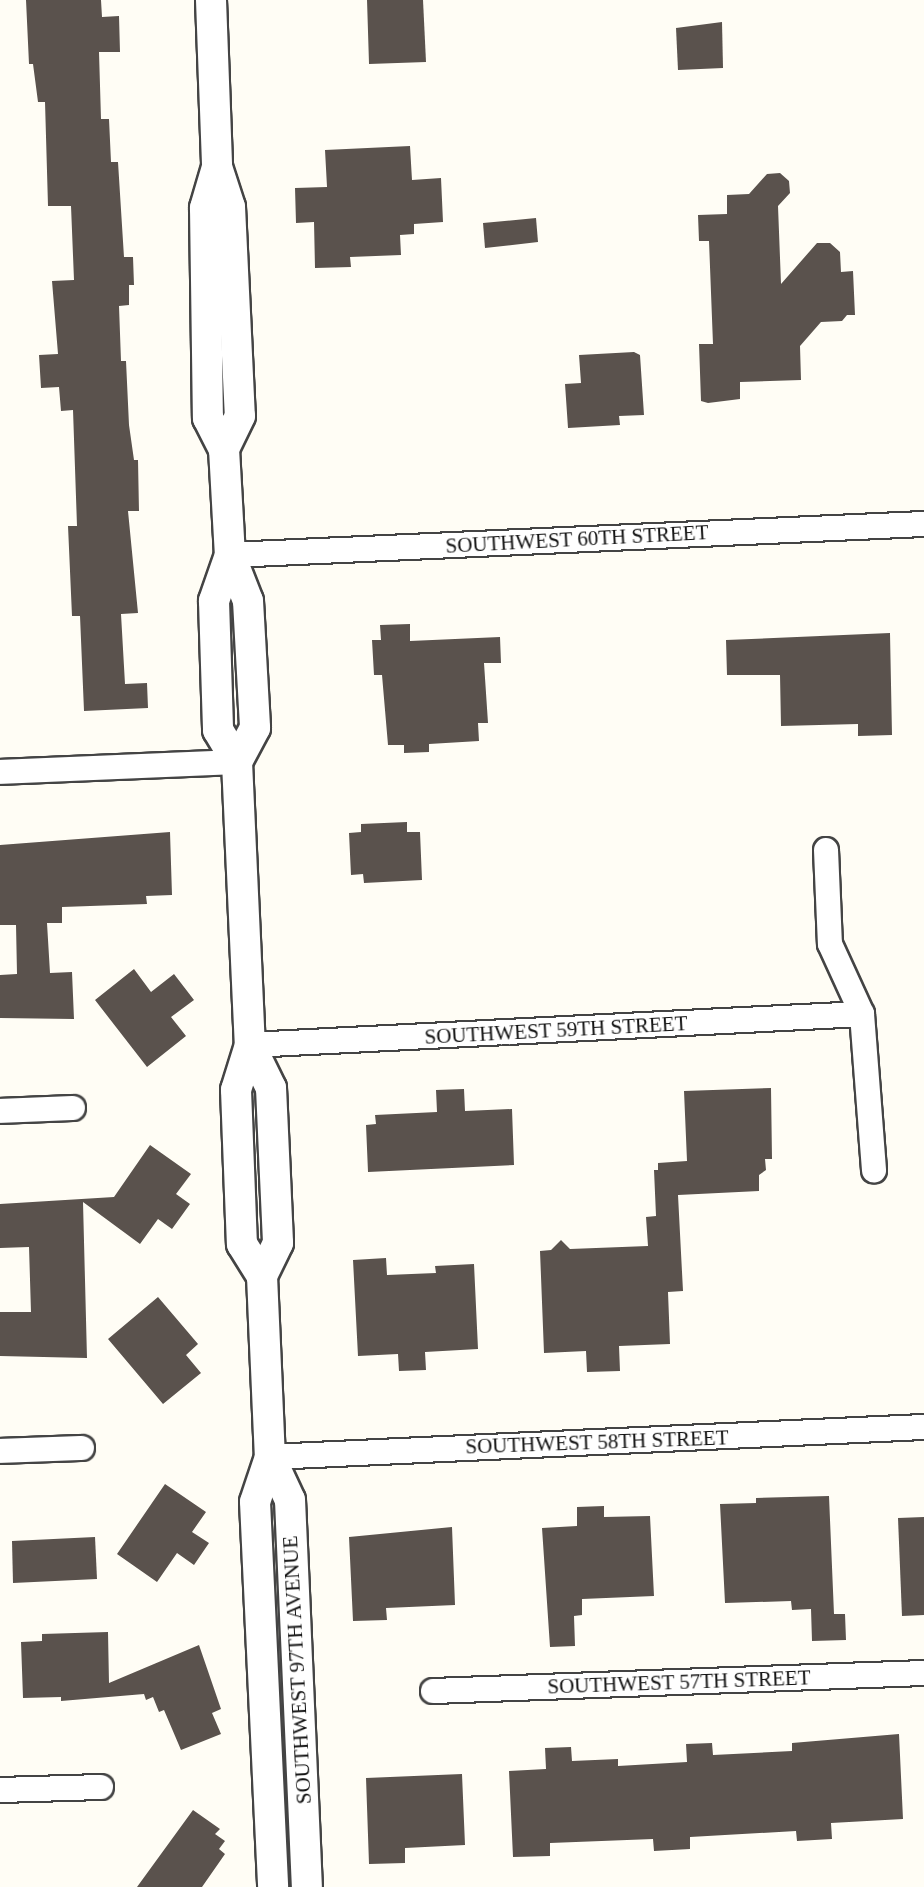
<!DOCTYPE html>
<html>
<head>
<meta charset="utf-8">
<style>
	body { margin:0 }
	#map { position:relative; width:924px; height:1887px; overflow:hidden; background:#fffdf5; font-family:Georgia,serif }
	div>[style] { position:absolute }
	.building>* { inset:0; background:#5a524d }
	.roads { filter:drop-shadow(2px 0 #444) drop-shadow(-2px 0 #444) drop-shadow(0 2px #444) drop-shadow(0 -2px #444) }
	.minor>* { height:24px; margin:-12px; padding:0 12px; transform-origin:12px; border-radius:12px; background:#fff }
	.tertiary>* { height:30px; margin:-15px; padding:0 15px; transform-origin:15px; border-radius:15px; background:#fff }
	span { translate:-50% -50%; white-space:nowrap; text-align:center; line-height:1.15; -webkit-text-stroke:6px #fff; paint-order:stroke }
	.street-label { font-size:21px; color:#111 }
</style>
</head>
<body>
<div id="map">
	<div class="building">
		<i style="clip-path:polygon(26px 0,101px 0,102px 17px,119px 16px,120px 52px,99px 52px,101px 119px,109px 119px,111px 162px,118px 162px,124px 257px,133px 257px,134px 285px,129px 285px,129px 305px,119px 306px,121px 361px,126px 361px,129px 425px,134px 460px,138px 460px,139px 511px,128px 511px,138px 613px,121px 614px,125px 684px,147px 683px,148px 708px,84px 711px,80px 616px,72px 616px,68px 526px,77px 526px,73px 410px,61px 411px,59px 387px,41px 388px,39px 355px,58px 354px,52px 281px,74px 280px,71px 206px,48px 206px,45px 102px,38px 102px,33px 64px,29px 64px)"></i>
		<i style="clip-path:polygon(367px 0,423px 0,426px 62px,369px 64px)"></i>
		<i style="clip-path:polygon(722px 22px,723px 68px,678px 70px,676px 28px)"></i>
		<i style="clip-path:polygon(410px 146px,412px 180px,441px 178px,443px 222px,414px 224px,414px 234px,400px 235px,401px 255px,350px 257px,351px 267px,315px 268px,314px 222px,296px 223px,295px 188px,327px 187px,325px 150px)"></i>
		<i style="clip-path:polygon(780px 173px,789px 181px,790px 193px,778px 206px,781px 284px,817px 243px,830px 243px,840px 252px,841px 272px,853px 271px,855px 315px,847px 315px,842px 321px,821px 322px,800px 346px,801px 380px,740px 382px,740px 399px,708px 403px,701px 401px,699px 344px,713px 344px,709px 241px,699px 241px,698px 215px,727px 214px,727px 195px,749px 194px,767px 174px)"></i>
		<i style="clip-path:polygon(536px 218px,538px 242px,485px 248px,483px 223px)"></i>
		<i style="clip-path:polygon(634px 352px,640px 355px,644px 415px,619px 416px,620px 425px,568px 428px,565px 384px,581px 383px,579px 355px)"></i>
		<i style="clip-path:polygon(410px 624px,410px 641px,500px 637px,501px 663px,484px 663px,488px 723px,478px 723px,479px 741px,429px 744px,429px 752px,404px 753px,404px 745px,388px 745px,382px 675px,374px 675px,372px 640px,381px 640px,380px 625px)"></i>
		<i style="clip-path:polygon(890px 633px,892px 735px,858px 736px,858px 724px,781px 726px,780px 675px,727px 675px,726px 640px)"></i>
		<i style="clip-path:polygon(407px 822px,407px 832px,420px 832px,422px 880px,364px 883px,363px 874px,351px 875px,349px 833px,361px 832px,361px 824px)"></i>
		<i style="clip-path:polygon(170px 832px,172px 895px,146px 896px,147px 904px,62px 907px,62px 923px,47px 923px,50px 973px,72px 972px,74px 1019px,0 1018px,0 975px,17px 974px,16px 925px,0 925px,0 845px)"></i>
		<i style="clip-path:polygon(134px 969px,151px 992px,174px 974px,194px 1000px,171px 1017px,186px 1036px,147px 1067px,95px 1000px)"></i>
		<i style="clip-path:polygon(771px 1088px,772px 1159px,765px 1159px,766px 1170px,759px 1175px,759px 1191px,678px 1195px,683px 1291px,668px 1292px,670px 1344px,619px 1346px,620px 1371px,587px 1372px,586px 1351px,544px 1353px,540px 1251px,551px 1250px,561px 1240px,570px 1249px,648px 1246px,646px 1217px,656px 1216px,654px 1170px,658px 1170px,658px 1163px,687px 1161px,684px 1091px)"></i>
		<i style="clip-path:polygon(464px 1089px,465px 1111px,512px 1109px,514px 1165px,368px 1172px,366px 1125px,376px 1124px,375px 1115px,437px 1112px,436px 1090px)"></i>
		<i style="clip-path:polygon(150px 1145px,191px 1174px,176px 1194px,190px 1204px,172px 1229px,158px 1219px,140px 1244px,83px 1202px,87px 1358px,0 1356px,0 1312px,31px 1312px,29px 1247px,0 1248px,0 1204px,114px 1197px)"></i>
		<i style="clip-path:polygon(386px 1258px,387px 1275px,436px 1273px,435px 1266px,474px 1264px,478px 1349px,425px 1352px,426px 1370px,399px 1371px,398px 1354px,358px 1356px,353px 1260px)"></i>
		<i style="clip-path:polygon(158px 1297px,198px 1344px,186px 1355px,201px 1373px,163px 1404px,108px 1339px)"></i>
		<i style="clip-path:polygon(165px 1484px,206px 1512px,192px 1532px,209px 1543px,194px 1565px,177px 1553px,157px 1582px,117px 1554px)"></i>
		<i style="clip-path:polygon(829px 1496px,834px 1614px,845px 1614px,846px 1640px,812px 1641px,811px 1609px,792px 1610px,791px 1601px,725px 1603px,720px 1504px,756px 1503px,756px 1498px)"></i>
		<i style="clip-path:polygon(604px 1506px,604px 1517px,650px 1516px,654px 1596px,582px 1599px,582px 1615px,574px 1616px,575px 1646px,550px 1647px,542px 1528px,577px 1526px,577px 1507px)"></i>
		<i style="clip-path:polygon(924px 1517px,924px 1615px,902px 1616px,898px 1518px)"></i>
		<i style="clip-path:polygon(452px 1527px,455px 1605px,386px 1608px,387px 1620px,353px 1621px,349px 1537px)"></i>
		<i style="clip-path:polygon(95px 1537px,97px 1579px,13px 1583px,12px 1541px)"></i>
		<i style="clip-path:polygon(108px 1632px,109px 1683px,199px 1645px,221px 1709px,212px 1713px,221px 1734px,181px 1750px,164px 1710px,159px 1712px,153px 1697px,146px 1700px,144px 1694px,61px 1701px,61px 1697px,23px 1698px,21px 1642px,42px 1641px,42px 1634px)"></i>
		<i style="clip-path:polygon(899px 1734px,903px 1819px,831px 1823px,832px 1839px,797px 1841px,796px 1831px,690px 1837px,690px 1849px,654px 1851px,653px 1839px,550px 1843px,550px 1856px,513px 1857px,509px 1771px,546px 1769px,545px 1748px,571px 1747px,572px 1761px,618px 1759px,618px 1766px,687px 1762px,686px 1744px,712px 1743px,713px 1755px,792px 1751px,792px 1743px)"></i>
		<i style="clip-path:polygon(462px 1774px,465px 1845px,405px 1848px,405px 1863px,369px 1864px,366px 1778px)"></i>
		<i style="clip-path:polygon(193px 1810px,220px 1829px,215px 1834px,225px 1841px,219px 1849px,225px 1854px,202px 1887px,137px 1887px)"></i>
	</div>
	<div class="roads">
		<div class="minor">
			<i style="left:230px;top:555px;width:695px;rotate:-2.56deg"></i>
			<i style="left:0;top:772px;width:237px;rotate:-2.4deg"></i>
			<i style="left:826px;top:850px;width:94px;rotate:87.6deg"></i>
			<i style="left:830px;top:944px;width:77px;rotate:65.4deg"></i>
			<i style="left:862px;top:1014px;width:157px;rotate:85.6deg"></i>
			<i style="left:250px;top:1045px;width:613px;rotate:-2.9deg"></i>
			<i style="left:0;top:1111px;width:73px;rotate:-2.4deg"></i>
			<i style="left:0;top:1451px;width:82px;rotate:-2.1deg"></i>
			<i style="left:270px;top:1457px;width:655px;rotate:-2.63deg"></i>
			<i style="left:433px;top:1691px;width:491px;rotate:-2.1deg"></i>
			<i style="left:0;top:1790px;width:101px;rotate:-1.7deg"></i>
		</div>
		<div class="tertiary">
			<i style="left:211px;top:0;width:167px;rotate:87.9deg"></i>
			<i style="left:217px;top:167px;width:42px;rotate:72deg"></i>
			<i style="left:230px;top:207px;width:209px;rotate:87.3deg"></i>
			<i style="left:240px;top:416px;width:37px;rotate:116deg"></i>
			<i style="left:217px;top:167px;width:43px;rotate:106.3deg"></i>
			<i style="left:205px;top:208px;width:210px;rotate:89.2deg"></i>
			<i style="left:208px;top:418px;width:35px;rotate:63deg"></i>
			<i style="left:224px;top:449px;width:106px;rotate:86.8deg"></i>
			<i style="left:230px;top:555px;width:49px;rotate:68.6deg"></i>
			<i style="left:248px;top:601px;width:127px;rotate:86.8deg"></i>
			<i style="left:255px;top:728px;width:38px;rotate:118deg"></i>
			<i style="left:230px;top:555px;width:49px;rotate:109.2deg"></i>
			<i style="left:214px;top:601px;width:129px;rotate:88.2deg"></i>
			<i style="left:218px;top:730px;width:37px;rotate:59deg"></i>
			<i style="left:237px;top:762px;width:283px;rotate:87.4deg"></i>
			<i style="left:250px;top:1045px;width:47px;rotate:107.3deg"></i>
			<i style="left:236px;top:1090px;width:154px;rotate:87.8deg"></i>
			<i style="left:242px;top:1244px;width:38px;rotate:58deg"></i>
			<i style="left:250px;top:1045px;width:48px;rotate:64deg"></i>
			<i style="left:271px;top:1088px;width:155px;rotate:87.4deg"></i>
			<i style="left:278px;top:1243px;width:37px;rotate:116deg"></i>
			<i style="left:262px;top:1276px;width:181px;rotate:87.5deg"></i>
			<i style="left:270px;top:1457px;width:47px;rotate:108.4deg"></i>
			<i style="left:255px;top:1502px;width:385px;rotate:87.3deg"></i>
			<i style="left:270px;top:1457px;width:47px;rotate:65.1deg"></i>
			<i style="left:290px;top:1500px;width:387px;rotate:87.5deg"></i>
		</div>
	</div>
	<div class="street-label">
		<span style="left:577px;top:539px;rotate:-3deg">SOUTHWEST 60TH STREET</span>
		<span style="left:556px;top:1030px;rotate:-3deg">SOUTHWEST 59TH STREET</span>
		<span style="left:597px;top:1442px;rotate:-2deg">SOUTHWEST 58TH STREET</span>
		<span style="left:297px;top:1670px;rotate:-93deg">SOUTHWEST 97TH AVENUE</span>
		<span style="left:679px;top:1682px;rotate:-2deg">SOUTHWEST 57TH STREET</span>
	</div>
</div>
</body>
</html>
